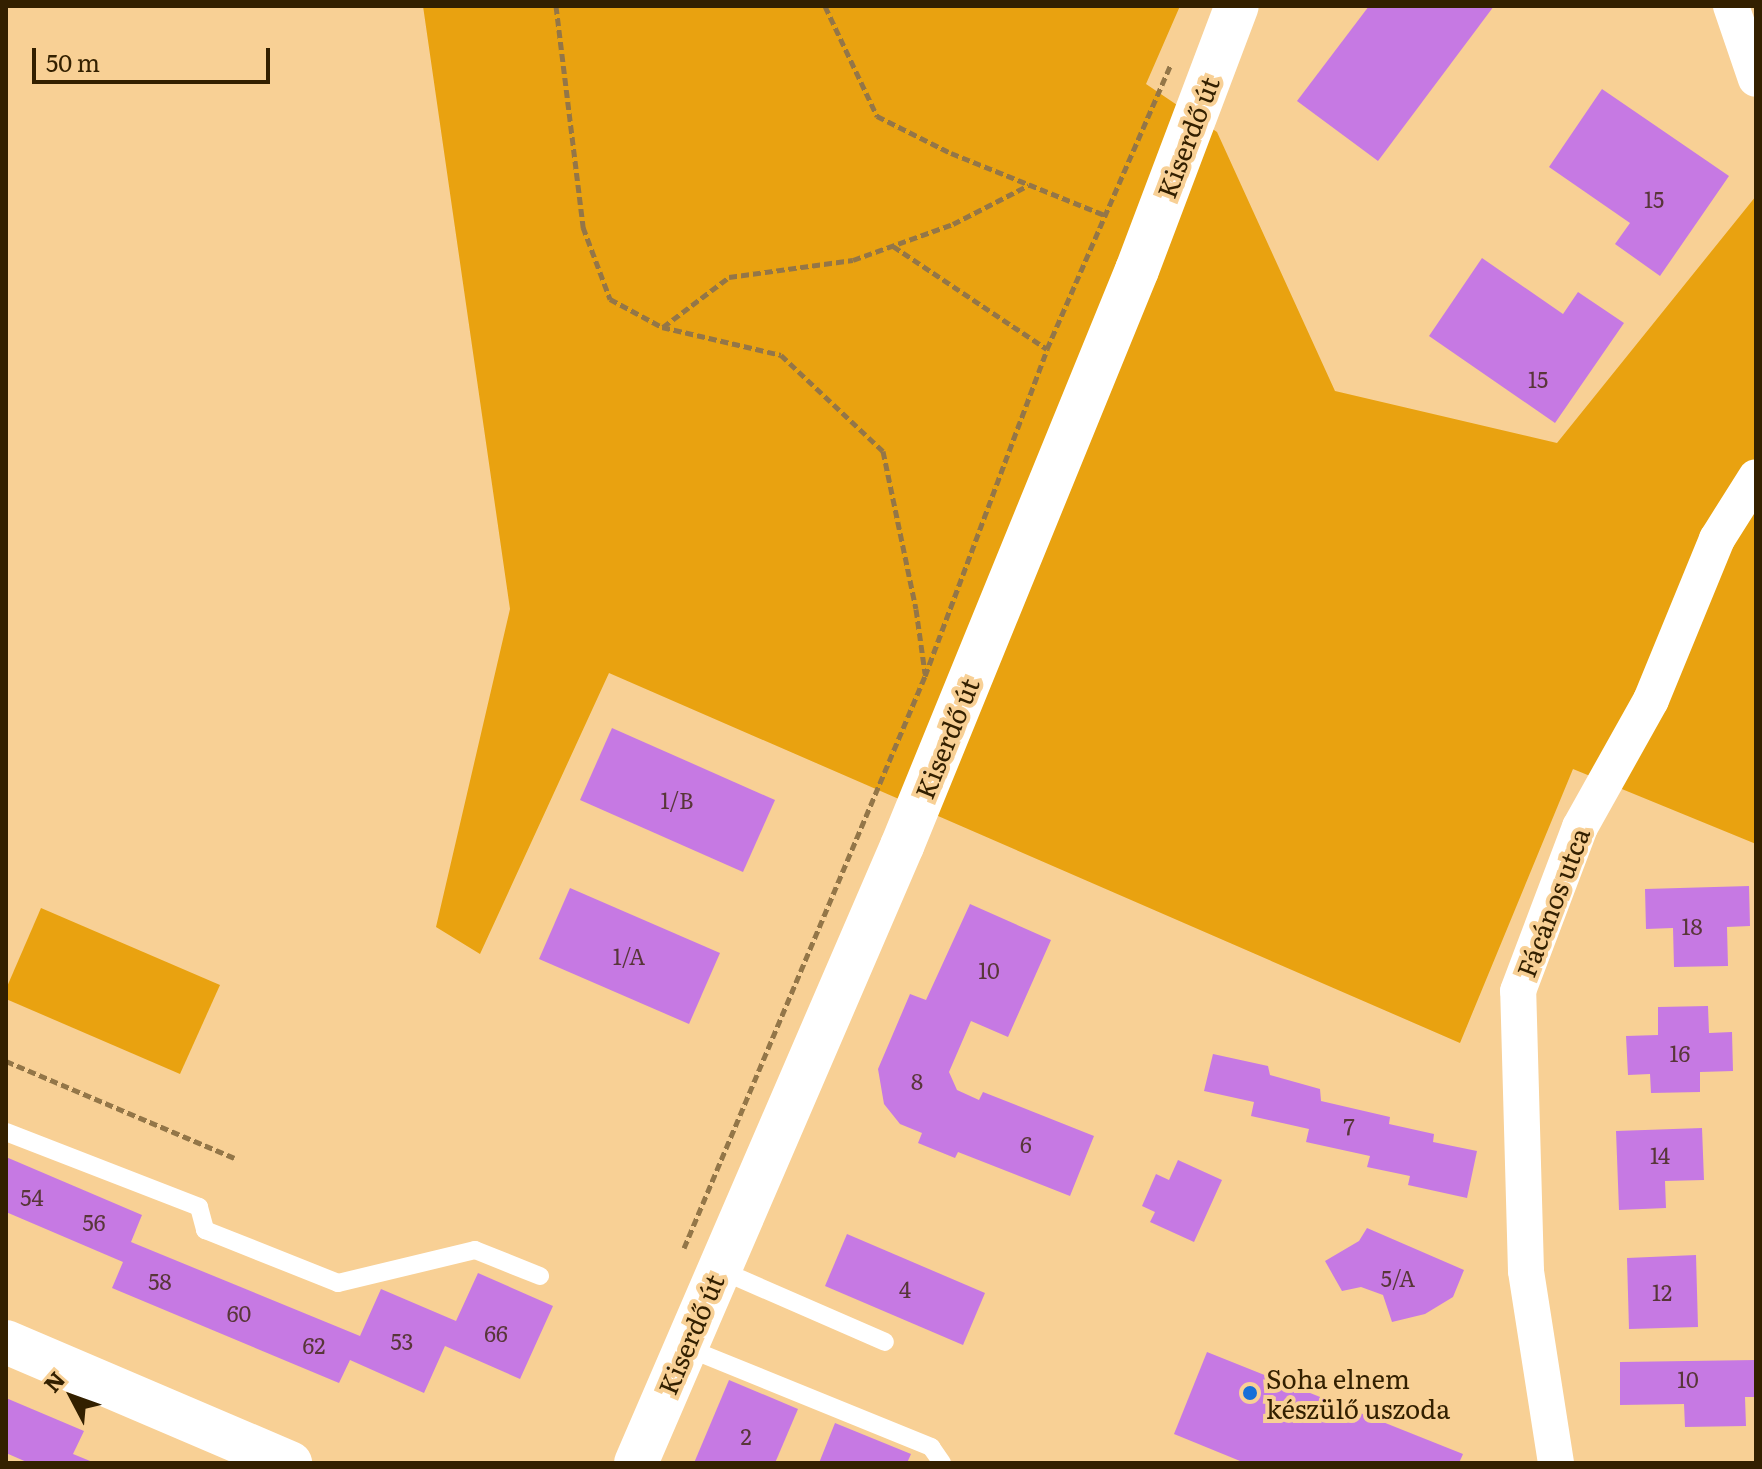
<!DOCTYPE html>
<html>
<head>
<meta charset="utf-8">
<style>
	body { margin:0 }
	#map { position:relative; width:1762px; height:1469px; overflow:hidden; background:#f8d095; font-family:Literata,serif }
	div>[style] { position:absolute }
	.green>* { inset:0; background:#e9a210 }
	.building>* { inset:0; background:#c679e3 }
	.path>* { height:5px; margin-top:-2.5px; transform-origin:0; background:repeating-linear-gradient(90deg,#937648 0 8px,transparent 0 12px) }
	.service>* { height:18px; margin:-9px; padding:0 9px; transform-origin:9px; border-radius:9px; background:#fff }
	.minor>* { height:36px; margin:-18px; padding:0 18px; transform-origin:18px; border-radius:18px; background:#fff }
	.tertiary>* { height:44px; margin:-22px; padding:0 22px; transform-origin:22px; border-radius:22px; background:#fff }
	.dots>* { width:22px; height:22px; translate:-50% -50%; box-sizing:border-box; border:4px solid #f8d095; border-radius:50% }
	span { translate:-50% -50%; white-space:nowrap; text-align:center; line-height:1.15; -webkit-text-stroke:8px #f8d095; paint-order:stroke }
	.number-label { font-size:22px; color:#583639 }
	.number-label span { -webkit-text-stroke-width:0 }
	.street-label { font-size:26px; color:#332000 }
	.poi-label { font-size:26px; color:#332000 }
	.left { translate:0 -50%; text-align:left }
	.frame { position:absolute; inset:0; border:8px solid #332000; pointer-events:none }
	.north { position:absolute; left:32px; top:1357px; width:80px; height:80px; -webkit-text-stroke:6px #f8d095; paint-order:stroke; rotate:311deg; font-size:22px; font-weight:700; line-height:32px; text-align:center; color:#332000 }
	.north::after { content:''; display:block; margin:auto; width:28px; height:36px; background:#332000; clip-path:polygon(50% 0,100% 100%,50% 72%,0 100%) }
	.scale { position:absolute; left:32px; top:48px; width:238px; height:36px; box-sizing:border-box; border:4px solid #332000; border-top:0; padding-left:10px; font-size:24px; line-height:28px; white-space:nowrap; color:#332000; -webkit-text-stroke:6px #f8d095; paint-order:stroke }
</style>
</head>
<body>
<div id="map">
	<div class="green">
		<i style="clip-path:polygon(423px 6px,1180px 6px,1146px 84px,1217px 132px,1335px 391px,1557px 443px,1756px 196px,1756px 844px,1573px 769px,1460px 1043px,609px 673px,480px 954px,436px 927px,510px 609px)"></i>
		<i style="clip-path:polygon(41px 908px,220px 985px,180px 1074px,6px 999px,6px 989px)"></i>
	</div>
	<div class="building">
		<i style="clip-path:polygon(1369px 6px,1494px 6px,1378px 161px,1297px 101px)"></i>
		<i style="clip-path:polygon(1602px 89px,1729px 176px,1660px 276px,1615px 244px,1630px 223px,1549px 167px)"></i>
		<i style="clip-path:polygon(1482px 258px,1563px 314px,1578px 292px,1624px 323px,1555px 423px,1429px 336px)"></i>
		<i style="clip-path:polygon(612px 728px,775px 800px,743px 872px,580px 800px)"></i>
		<i style="clip-path:polygon(1749px 886px,1750px 926px,1727px 927px,1728px 966px,1674px 967px,1673px 928px,1646px 929px,1645px 889px)"></i>
		<i style="clip-path:polygon(570px 888px,720px 953px,689px 1024px,539px 959px)"></i>
		<i style="clip-path:polygon(970px 904px,1051px 940px,1008px 1037px,971px 1021px,949px 1072px,957px 1090px,979px 1100px,983px 1092px,1094px 1136px,1070px 1196px,958px 1152px,955px 1158px,918px 1143px,922px 1133px,900px 1124px,884px 1104px,878px 1069px,910px 994px,926px 1000px)"></i>
		<i style="clip-path:polygon(1708px 1006px,1709px 1033px,1732px 1032px,1733px 1071px,1700px 1072px,1700px 1092px,1651px 1093px,1650px 1074px,1628px 1075px,1626px 1036px,1658px 1035px,1658px 1007px)"></i>
		<i style="clip-path:polygon(1213px 1054px,1268px 1066px,1270px 1075px,1320px 1089px,1321px 1101px,1390px 1117px,1389px 1124px,1434px 1134px,1433px 1142px,1477px 1151px,1467px 1198px,1408px 1185px,1410px 1176px,1367px 1167px,1370px 1156px,1306px 1142px,1309px 1129px,1251px 1116px,1254px 1102px,1204px 1091px)"></i>
		<i style="clip-path:polygon(1702px 1128px,1704px 1180px,1665px 1181px,1666px 1208px,1619px 1210px,1616px 1131px)"></i>
		<i style="clip-path:polygon(6px 1157px,142px 1215px,131px 1242px,360px 1336px,381px 1289px,456px 1321px,478px 1273px,553px 1306px,520px 1379px,445px 1346px,424px 1393px,350px 1360px,339px 1383px,112px 1288px,123px 1262px,6px 1212px)"></i>
		<i style="clip-path:polygon(1178px 1160px,1222px 1180px,1194px 1242px,1150px 1222px,1155px 1212px,1142px 1206px,1156px 1174px,1169px 1180px)"></i>
		<i style="clip-path:polygon(1367px 1228px,1464px 1270px,1453px 1297px,1425px 1314px,1392px 1322px,1383px 1295px,1361px 1287px,1342px 1291px,1325px 1261px,1359px 1241px)"></i>
		<i style="clip-path:polygon(847px 1234px,985px 1293px,963px 1345px,825px 1286px)"></i>
		<i style="clip-path:polygon(1696px 1255px,1698px 1327px,1629px 1329px,1627px 1258px)"></i>
		<i style="clip-path:polygon(1207px 1352px,1463px 1454px,1459px 1463px,1245px 1463px,1174px 1434px)"></i>
		<i style="clip-path:polygon(1756px 1360px,1756px 1397px,1745px 1397px,1746px 1426px,1685px 1427px,1684px 1404px,1620px 1405px,1620px 1362px)"></i>
		<i style="clip-path:polygon(729px 1380px,798px 1409px,775px 1463px,694px 1463px)"></i>
		<i style="clip-path:polygon(6px 1398px,84px 1431px,73px 1454px,95px 1463px,29px 1463px,6px 1453px)"></i>
		<i style="clip-path:polygon(835px 1423px,911px 1454px,907px 1463px,819px 1463px)"></i>
	</div>
	<div class="path">
		<i style="left:556px;top:6px;width:223px;rotate:83deg"></i>
		<i style="left:583px;top:227px;width:77px;rotate:69.4deg"></i>
		<i style="left:610px;top:299px;width:59px;rotate:28.3deg"></i>
		<i style="left:662px;top:327px;width:122px;rotate:13.2deg"></i>
		<i style="left:781px;top:355px;width:140px;rotate:43.3deg"></i>
		<i style="left:883px;top:451px;width:161px;rotate:78.2deg"></i>
		<i style="left:916px;top:609px;width:65px;rotate:82deg"></i>
		<i style="left:825px;top:6px;width:122px;rotate:64.7deg"></i>
		<i style="left:877px;top:116px;width:83px;rotate:26.6deg"></i>
		<i style="left:951px;top:153px;width:168px;rotate:22deg"></i>
		<i style="left:893px;top:246px;width:185px;rotate:33.8deg"></i>
		<i style="left:663px;top:327px;width:83px;rotate:-37.1deg"></i>
		<i style="left:729px;top:277px;width:125px;rotate:-7.8deg"></i>
		<i style="left:853px;top:260px;width:106px;rotate:-19.8deg"></i>
		<i style="left:953px;top:224px;width:85px;rotate:-27.2deg"></i>
		<i style="left:6px;top:1061px;width:248px;rotate:23deg"></i>
		<i style="left:684px;top:1248px;width:621px;rotate:-67.15deg"></i>
		<i style="left:925px;top:676px;width:349px;rotate:-69.5deg"></i>
		<i style="left:1047px;top:349px;width:309px;rotate:-66.5deg"></i>
	</div>
	<div class="service">
		<i style="left:6px;top:1132px;width:207px;rotate:21.2deg"></i>
		<i style="left:199px;top:1207px;width:24px;rotate:75deg"></i>
		<i style="left:205px;top:1230px;width:143px;rotate:21.7deg"></i>
		<i style="left:338px;top:1283px;width:141px;rotate:-13.5deg"></i>
		<i style="left:475px;top:1250px;width:70px;rotate:21.8deg"></i>
		<i style="left:718px;top:1269px;width:182px;rotate:23.6deg"></i>
		<i style="left:685px;top:1347px;width:266px;rotate:22.1deg"></i>
		<i style="left:931px;top:1447px;width:19px;rotate:55deg"></i>
	</div>
	<div class="minor">
		<i style="left:1731px;top:6px;width:77px;rotate:71.1deg"></i>
		<i style="left:1556px;top:1463px;width:194px;rotate:-98.9deg"></i>
		<i style="left:1526px;top:1271px;width:280px;rotate:-91.6deg"></i>
		<i style="left:1518px;top:991px;width:175px;rotate:-69.3deg"></i>
		<i style="left:1580px;top:827px;width:145px;rotate:-60.8deg"></i>
		<i style="left:1651px;top:700px;width:174px;rotate:-67.7deg"></i>
		<i style="left:1717px;top:539px;width:73px;rotate:-57.8deg"></i>
	</div>
	<div class="tertiary">
		<i style="left:6px;top:1342px;width:309px;rotate:23.1deg"></i>
		<i style="left:636px;top:1463px;width:672px;rotate:-66.68deg"></i>
		<i style="left:902px;top:846px;width:622px;rotate:-67.81deg"></i>
		<i style="left:1137px;top:270px;width:282px;rotate:-69.3deg"></i>
	</div>
	<div class="dots">
		<i style="left:1250px;top:1393px;background:#166fd8"></i>
	</div>
	<div class="number-label">
		<span style="left:1654px;top:199px">15</span>
		<span style="left:1538px;top:379px">15</span>
		<span style="left:677px;top:800px">1/B</span>
		<span style="left:1692px;top:926px">18</span>
		<span style="left:629px;top:956px">1/A</span>
		<span style="left:989px;top:970px">10</span>
		<span style="left:1680px;top:1053px">16</span>
		<span style="left:917px;top:1081px">8</span>
		<span style="left:1349px;top:1126px">7</span>
		<span style="left:1026px;top:1144px">6</span>
		<span style="left:1660px;top:1155px">14</span>
		<span style="left:32px;top:1197px">54</span>
		<span style="left:94px;top:1222px">56</span>
		<span style="left:1398px;top:1278px">5/A</span>
		<span style="left:160px;top:1281px">58</span>
		<span style="left:905px;top:1289px">4</span>
		<span style="left:1662px;top:1292px">12</span>
		<span style="left:239px;top:1313px">60</span>
		<span style="left:496px;top:1333px">66</span>
		<span style="left:402px;top:1341px">53</span>
		<span style="left:314px;top:1345px">62</span>
		<span style="left:1688px;top:1379px">10</span>
		<span style="left:746px;top:1436px">2</span>
	</div>
	<div class="street-label">
		<span style="left:1187px;top:137px;rotate:-69deg">Kiserdő út</span>
		<span style="left:946px;top:738px;rotate:-68deg">Kiserdő út</span>
		<span style="left:1552px;top:902px;rotate:-69deg">Fácános utca</span>
		<span style="left:690px;top:1334px;rotate:-67deg">Kiserdő út</span>
	</div>
	<div class="poi-label">
		<span class="left" style="left:1266px;top:1393px">Soha elnem<br>készülő uszoda</span>
	</div>
	<div class="frame"></div>
	<div class="north">N</div>
	<div class="scale">50 m</div>
</div>
</body>
</html>
